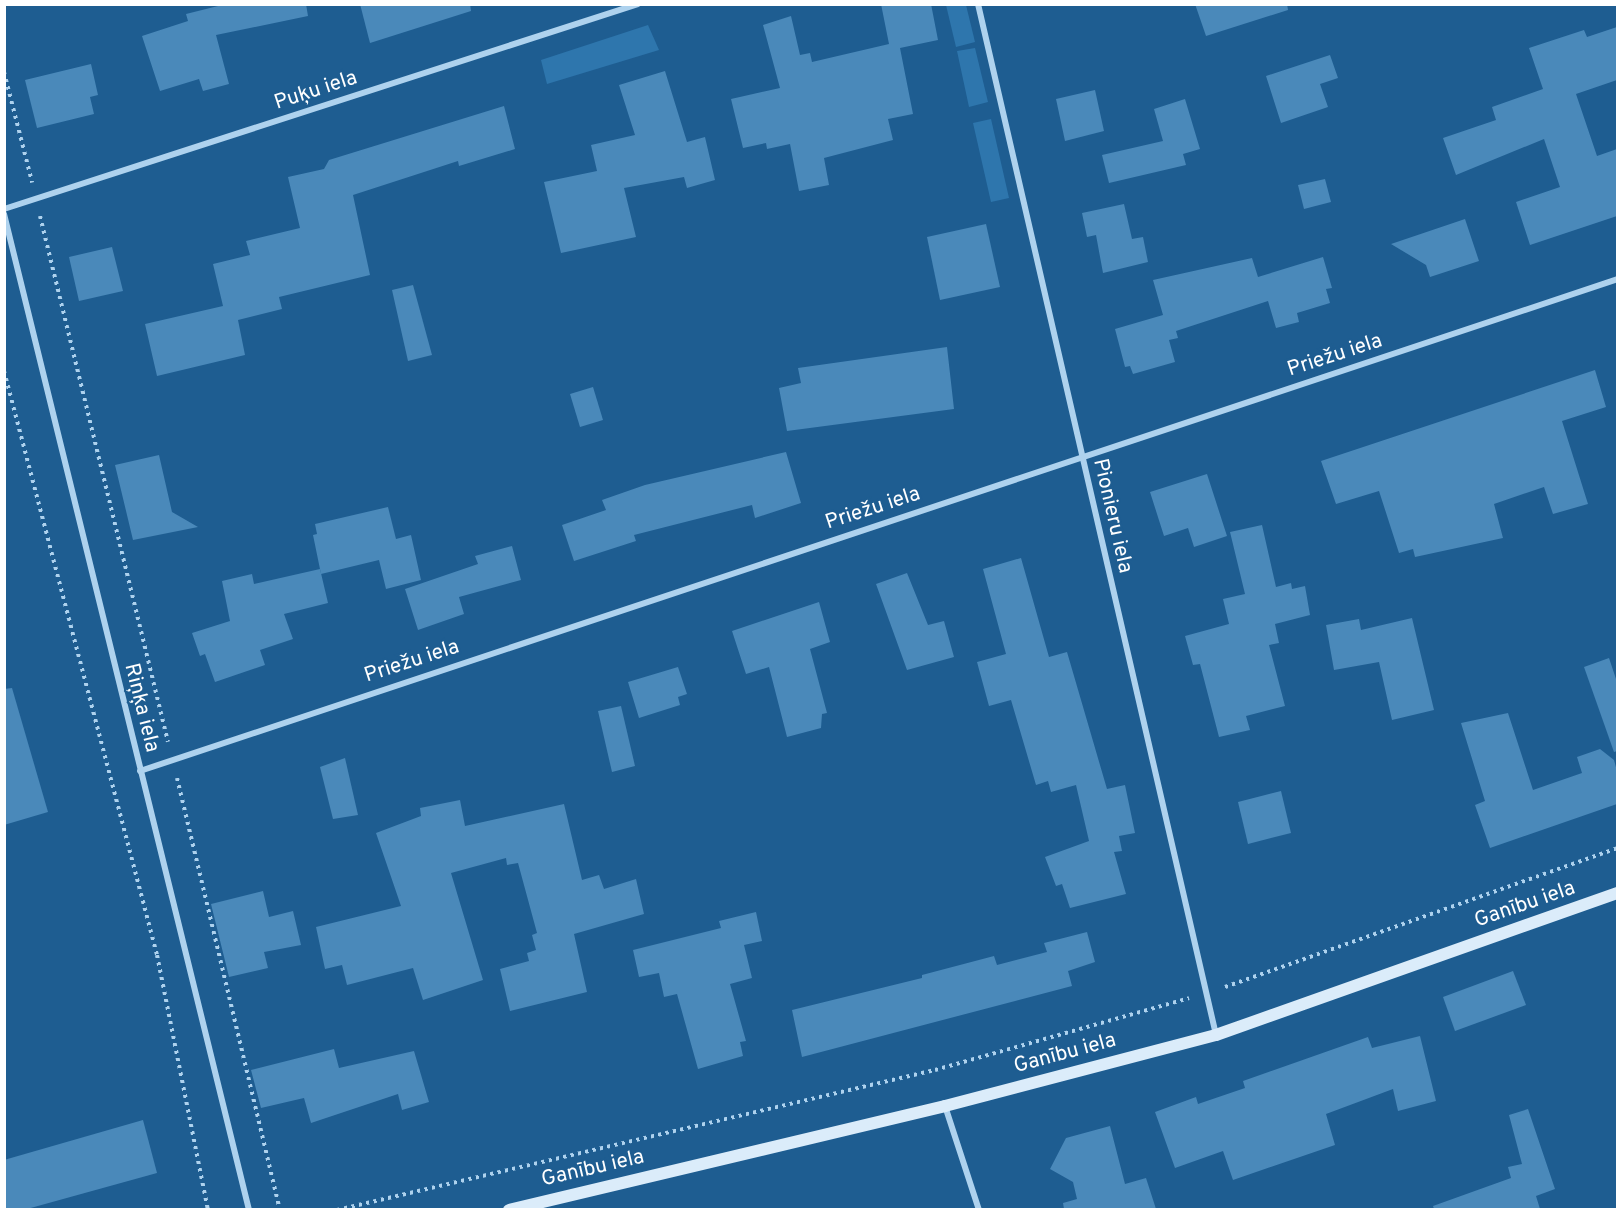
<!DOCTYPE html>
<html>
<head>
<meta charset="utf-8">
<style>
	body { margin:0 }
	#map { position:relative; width:1622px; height:1214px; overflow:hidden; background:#1e5d91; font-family:Overpass,sans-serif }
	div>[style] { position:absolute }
	.green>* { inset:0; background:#2e76ad }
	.building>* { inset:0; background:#4a89ba }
	.path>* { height:4px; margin-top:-2px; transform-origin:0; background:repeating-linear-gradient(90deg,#aed2ee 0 3px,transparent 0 7.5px) }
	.street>* { height:6px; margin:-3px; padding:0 3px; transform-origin:3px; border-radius:3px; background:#aed2ee }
	.secondary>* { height:12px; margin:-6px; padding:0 6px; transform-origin:6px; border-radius:6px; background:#dbecfa }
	span { translate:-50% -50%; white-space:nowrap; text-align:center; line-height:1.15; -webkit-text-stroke:4.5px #1e5d91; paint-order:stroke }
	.street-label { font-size:21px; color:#fff }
	.frame { position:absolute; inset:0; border:6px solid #fff; pointer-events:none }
</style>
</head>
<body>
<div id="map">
	<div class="green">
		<i style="clip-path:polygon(946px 5px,966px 5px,975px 42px,956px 47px)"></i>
		<i style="clip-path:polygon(648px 25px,659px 50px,547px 84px,541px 60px)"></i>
		<i style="clip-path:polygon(975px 48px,988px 102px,969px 107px,957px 51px)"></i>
		<i style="clip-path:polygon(991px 119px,1009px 198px,991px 202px,973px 123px)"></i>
	</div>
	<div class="building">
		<i style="clip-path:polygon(226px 4px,306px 4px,308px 16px,216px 35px,229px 84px,203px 91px,199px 79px,160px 91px,142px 36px,188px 21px,186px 14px)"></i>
		<i style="clip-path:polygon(360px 4px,470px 4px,471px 11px,370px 43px)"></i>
		<i style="clip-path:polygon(881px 4px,931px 4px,938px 40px,900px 48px,913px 114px,888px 119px,893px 140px,824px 158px,829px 185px,799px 191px,790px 144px,767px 149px,766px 143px,743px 148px,731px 99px,780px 88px,763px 25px,791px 16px,800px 55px,810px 53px,812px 62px,889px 44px)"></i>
		<i style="clip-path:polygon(1195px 4px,1287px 4px,1288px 10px,1206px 36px)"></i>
		<i style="clip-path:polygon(1617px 27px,1617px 80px,1576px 94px,1597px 156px,1617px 149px,1617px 216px,1530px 245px,1516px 202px,1560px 187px,1544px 139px,1456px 175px,1443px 138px,1496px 120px,1492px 107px,1543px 89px,1529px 48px,1584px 30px,1587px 37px)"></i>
		<i style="clip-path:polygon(1330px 55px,1338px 78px,1320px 84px,1328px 107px,1281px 123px,1266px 76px)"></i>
		<i style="clip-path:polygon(91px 64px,98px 95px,90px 97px,94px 114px,37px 128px,25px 80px)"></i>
		<i style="clip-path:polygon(665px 71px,687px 142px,705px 137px,715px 180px,687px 188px,684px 177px,624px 188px,636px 237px,561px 253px,544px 182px,597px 171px,591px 145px,635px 135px,619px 85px)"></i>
		<i style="clip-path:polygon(1095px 90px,1104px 131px,1065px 141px,1056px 99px)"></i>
		<i style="clip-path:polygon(1185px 99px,1200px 149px,1183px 154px,1186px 165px,1109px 183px,1102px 155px,1163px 141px,1154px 109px)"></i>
		<i style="clip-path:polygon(504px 106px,515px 149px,459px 166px,458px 161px,353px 195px,370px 275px,279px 297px,282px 309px,238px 320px,245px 355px,157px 376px,145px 324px,223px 306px,213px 264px,250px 255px,246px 241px,300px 228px,288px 177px,324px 169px,329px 160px)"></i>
		<i style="clip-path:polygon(1325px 179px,1331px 202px,1304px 209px,1298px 185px)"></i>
		<i style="clip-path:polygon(1124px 204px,1132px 239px,1143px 237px,1148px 262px,1103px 273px,1096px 235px,1087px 237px,1082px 213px)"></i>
		<i style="clip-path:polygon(1465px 219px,1479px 261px,1430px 277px,1426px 265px,1391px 244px)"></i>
		<i style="clip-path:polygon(986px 224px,1000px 287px,940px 300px,927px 237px)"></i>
		<i style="clip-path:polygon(112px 247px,123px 291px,79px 301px,69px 257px)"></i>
		<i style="clip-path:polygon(1323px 257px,1332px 288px,1326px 289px,1330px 303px,1297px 313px,1299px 322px,1276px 328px,1268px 301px,1176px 331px,1178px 338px,1169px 340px,1175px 362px,1133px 374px,1130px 366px,1125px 367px,1115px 329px,1163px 315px,1153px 280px,1252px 258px,1258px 277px)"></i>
		<i style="clip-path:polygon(413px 285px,432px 355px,408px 361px,392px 290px)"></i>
		<i style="clip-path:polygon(947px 347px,954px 409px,787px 431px,779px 388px,801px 383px,798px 368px)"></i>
		<i style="clip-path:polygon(1595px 370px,1606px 407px,1562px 421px,1588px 504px,1553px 514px,1544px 487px,1494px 504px,1503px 538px,1415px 557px,1413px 549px,1399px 553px,1379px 491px,1336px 504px,1321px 461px)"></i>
		<i style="clip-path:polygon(593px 387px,603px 420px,580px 427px,570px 394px)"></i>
		<i style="clip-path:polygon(786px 452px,801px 503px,755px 518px,752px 505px,634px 535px,636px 541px,574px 561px,562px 525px,606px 510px,602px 500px,645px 485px)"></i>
		<i style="clip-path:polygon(159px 455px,172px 512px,198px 527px,133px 540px,115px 465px)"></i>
		<i style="clip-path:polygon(1207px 474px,1227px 536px,1194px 547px,1188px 528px,1164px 536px,1150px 492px)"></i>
		<i style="clip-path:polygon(388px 507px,396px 539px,411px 535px,421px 580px,386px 589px,379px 560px,321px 574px,313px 535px,317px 534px,315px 524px)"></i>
		<i style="clip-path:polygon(1262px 525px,1276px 587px,1291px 583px,1292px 589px,1305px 586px,1310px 615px,1275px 624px,1279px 643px,1269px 645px,1285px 706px,1246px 716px,1250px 730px,1219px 737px,1200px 664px,1193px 665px,1185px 636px,1229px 624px,1223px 599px,1245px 594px,1230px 532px)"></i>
		<i style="clip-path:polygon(512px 546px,521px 580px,459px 597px,464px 614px,418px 630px,405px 589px,478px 564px,475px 556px)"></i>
		<i style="clip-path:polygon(1021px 558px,1049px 657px,1067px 652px,1107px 789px,1125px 785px,1135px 833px,1119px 836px,1122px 851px,1114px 852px,1126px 894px,1070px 908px,1062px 884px,1056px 886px,1045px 857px,1089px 841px,1076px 785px,1051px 792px,1048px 781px,1036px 785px,1011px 700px,989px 706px,977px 662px,1006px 654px,983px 569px)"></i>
		<i style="clip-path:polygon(320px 569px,328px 603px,284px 614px,293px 639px,260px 650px,265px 665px,215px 682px,205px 654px,200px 656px,192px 633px,230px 621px,222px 581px,252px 574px,254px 584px)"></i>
		<i style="clip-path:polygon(907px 573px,928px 625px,944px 621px,954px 657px,907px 670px,876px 584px)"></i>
		<i style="clip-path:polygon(819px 602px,830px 642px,810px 649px,827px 713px,822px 714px,821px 728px,787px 737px,769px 667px,746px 674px,732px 631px)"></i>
		<i style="clip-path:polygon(1412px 618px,1434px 710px,1392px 720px,1379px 662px,1334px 670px,1326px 625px,1359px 619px,1361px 630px)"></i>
		<i style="clip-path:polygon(1609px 658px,1617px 682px,1617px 751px,1614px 752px,1584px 667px)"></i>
		<i style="clip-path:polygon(678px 667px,687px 694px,678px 697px,680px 705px,639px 718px,628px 682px)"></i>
		<i style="clip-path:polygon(12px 688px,48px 812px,4px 825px,4px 689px)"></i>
		<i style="clip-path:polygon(621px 706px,635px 766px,612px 772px,598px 711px)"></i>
		<i style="clip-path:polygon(1508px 713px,1533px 790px,1582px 773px,1577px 757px,1600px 749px,1614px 760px,1617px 771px,1617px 804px,1490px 848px,1475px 805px,1485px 801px,1461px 723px)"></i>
		<i style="clip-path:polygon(345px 758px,358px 815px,333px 819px,320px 767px)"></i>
		<i style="clip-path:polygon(1281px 791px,1291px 833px,1248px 844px,1238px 802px)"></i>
		<i style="clip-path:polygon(460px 800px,465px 826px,564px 804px,582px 880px,599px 875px,604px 889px,636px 879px,644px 914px,574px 934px,587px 992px,510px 1011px,500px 969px,529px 961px,527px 953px,536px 950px,532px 935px,537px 933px,518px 863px,507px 865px,506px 858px,451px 873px,483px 980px,423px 1000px,413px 968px,347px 985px,342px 965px,325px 969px,316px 927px,401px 906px,376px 833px,421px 816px,420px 808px)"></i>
		<i style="clip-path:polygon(263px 891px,269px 917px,293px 911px,301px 945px,264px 952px,268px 968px,229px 977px,211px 904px)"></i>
		<i style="clip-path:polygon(756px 912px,762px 941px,744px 945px,752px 978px,730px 984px,746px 1041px,740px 1042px,743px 1056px,698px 1069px,677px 994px,664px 997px,659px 973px,639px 977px,633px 950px,721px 928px,719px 921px)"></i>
		<i style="clip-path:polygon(1087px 932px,1095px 962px,1068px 971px,1072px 986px,802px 1057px,792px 1010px,922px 978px,922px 975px,994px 956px,997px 965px,1047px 952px,1044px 943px)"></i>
		<i style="clip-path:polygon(1513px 971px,1526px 1005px,1455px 1031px,1443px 997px)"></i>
		<i style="clip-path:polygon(1420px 1036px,1436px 1101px,1398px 1111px,1393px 1089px,1326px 1114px,1335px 1145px,1233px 1180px,1223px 1151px,1175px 1168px,1155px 1112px,1196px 1097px,1198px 1104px,1245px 1088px,1243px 1081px,1368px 1037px,1372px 1048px)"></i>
		<i style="clip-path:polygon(334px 1049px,339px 1068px,414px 1051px,429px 1102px,402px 1110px,398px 1094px,311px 1123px,304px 1098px,261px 1108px,251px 1070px)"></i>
		<i style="clip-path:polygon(1528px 1109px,1555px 1189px,1536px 1196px,1540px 1209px,1434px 1209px,1433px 1206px,1511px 1178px,1508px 1167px,1522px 1164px,1509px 1115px)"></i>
		<i style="clip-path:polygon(143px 1120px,157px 1173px,27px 1209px,4px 1209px,4px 1160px)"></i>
		<i style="clip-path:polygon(1110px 1126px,1125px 1184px,1146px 1178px,1156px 1209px,1064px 1209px,1063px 1203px,1077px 1199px,1073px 1182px,1050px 1169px,1066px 1138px)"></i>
	</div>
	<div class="path">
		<i style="left:4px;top:72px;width:114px;rotate:75.7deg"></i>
		<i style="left:40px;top:216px;width:541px;rotate:76.32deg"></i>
		<i style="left:4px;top:371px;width:604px;rotate:75.32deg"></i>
		<i style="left:157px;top:955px;width:260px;rotate:78.7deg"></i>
		<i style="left:177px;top:778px;width:444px;rotate:76.6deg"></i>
		<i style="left:1225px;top:987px;width:417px;rotate:-19.5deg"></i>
		<i style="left:337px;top:1210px;width:614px;rotate:-13.18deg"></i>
		<i style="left:935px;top:1070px;width:264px;rotate:-15.8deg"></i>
	</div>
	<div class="street">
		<i style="left:978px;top:4px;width:1058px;rotate:77deg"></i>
		<i style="left:4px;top:209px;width:666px;rotate:-17.92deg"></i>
		<i style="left:4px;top:214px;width:1026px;rotate:76.18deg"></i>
		<i style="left:140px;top:771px;width:1558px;rotate:-18.41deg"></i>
		<i style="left:945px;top:1106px;width:109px;rotate:71.9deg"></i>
	</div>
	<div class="secondary">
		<i style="left:509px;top:1210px;width:448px;rotate:-13.4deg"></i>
		<i style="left:945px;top:1106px;width:280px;rotate:-14.7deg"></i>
		<i style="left:1216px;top:1035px;width:426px;rotate:-19.5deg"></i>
	</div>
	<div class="street-label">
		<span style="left:316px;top:91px;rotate:-18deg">Puķu iela</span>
		<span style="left:1335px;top:356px;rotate:-18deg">Priežu iela</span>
		<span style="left:873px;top:509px;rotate:-18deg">Priežu iela</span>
		<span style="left:1112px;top:516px;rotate:77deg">Pionieru iela</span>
		<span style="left:412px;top:662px;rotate:-18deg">Priežu iela</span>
		<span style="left:141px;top:708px;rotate:76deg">Riņķa iela</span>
		<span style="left:1525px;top:905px;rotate:-19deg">Ganību iela</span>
		<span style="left:1065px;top:1054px;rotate:-15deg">Ganību iela</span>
		<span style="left:593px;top:1169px;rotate:-13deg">Ganību iela</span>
	</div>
	<div class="frame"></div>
</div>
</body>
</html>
